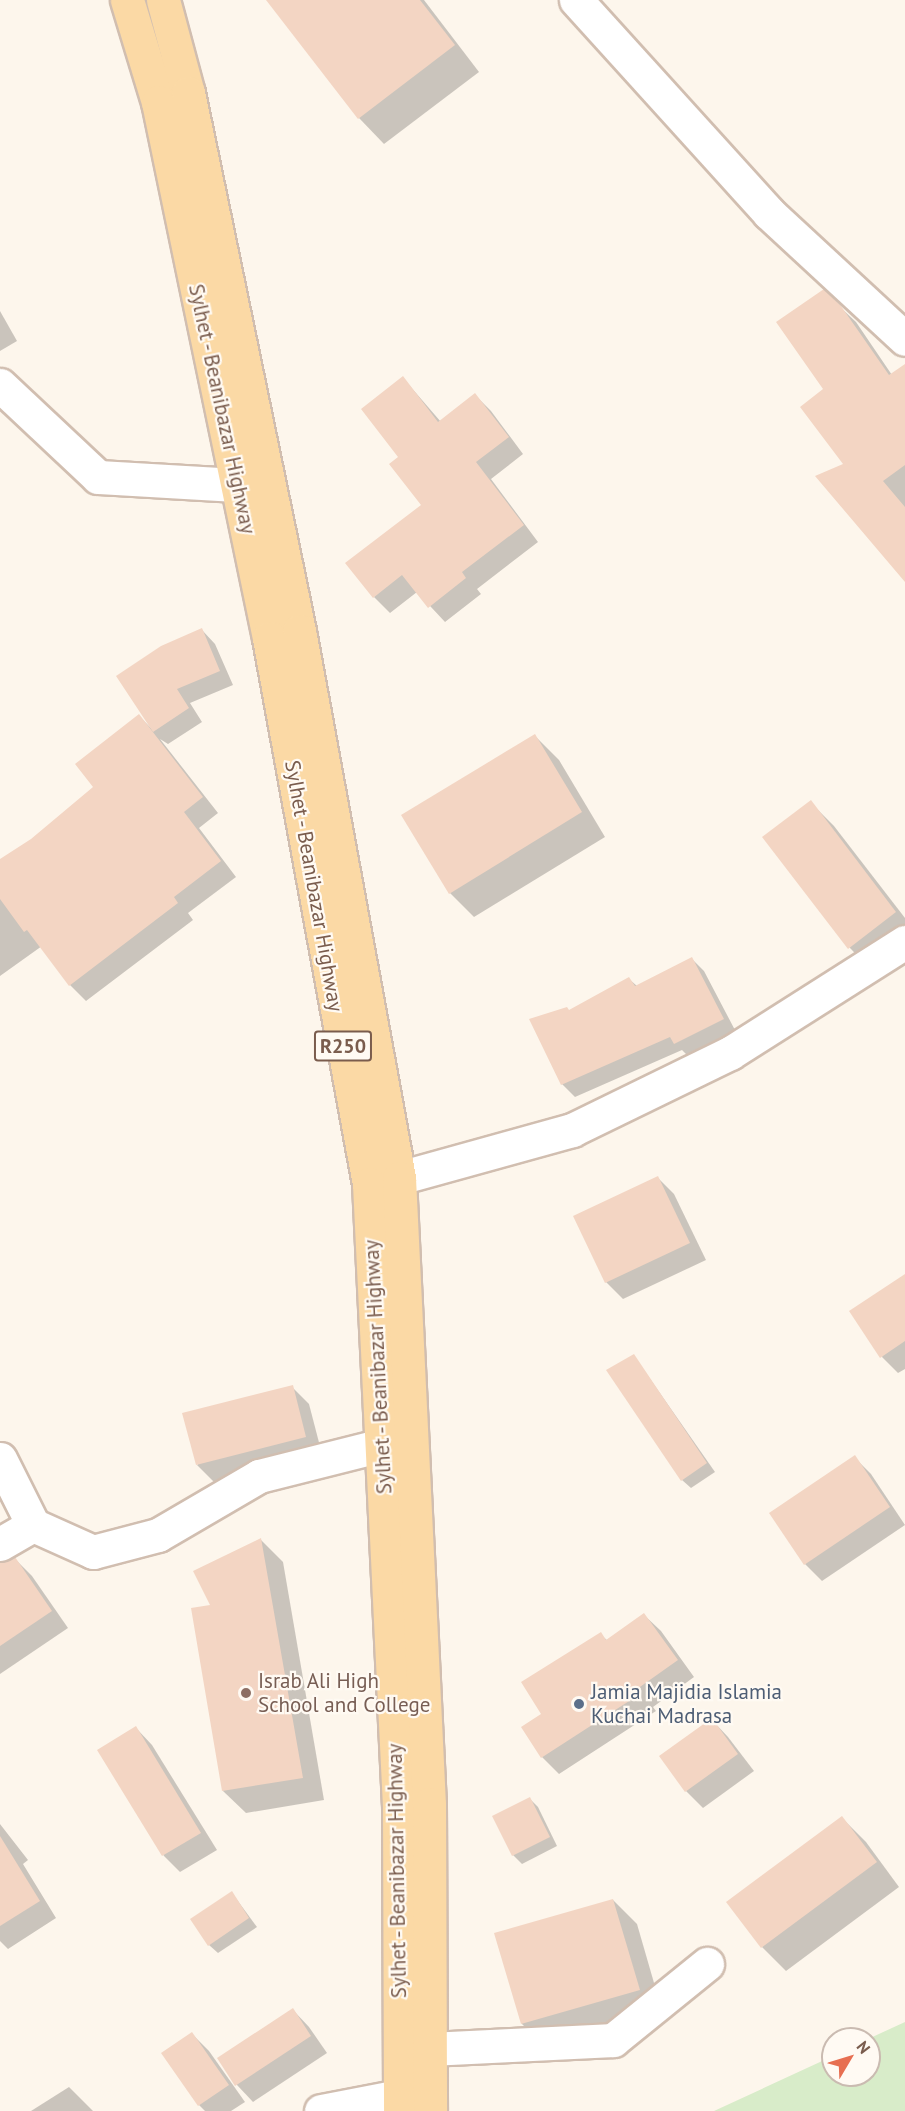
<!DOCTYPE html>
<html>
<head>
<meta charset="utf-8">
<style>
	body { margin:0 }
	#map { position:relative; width:905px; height:2111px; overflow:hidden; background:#fdf6ec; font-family:"PT Sans",sans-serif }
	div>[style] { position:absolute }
	.green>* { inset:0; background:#d8ecc9 }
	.shadow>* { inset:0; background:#0003 }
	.building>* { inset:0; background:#f3d5c3 }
	.roads { filter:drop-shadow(2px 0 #d1beb0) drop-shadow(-2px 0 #d1beb0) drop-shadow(0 2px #d1beb0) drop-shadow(0 -2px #d1beb0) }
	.minor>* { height:33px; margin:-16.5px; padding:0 16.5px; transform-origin:16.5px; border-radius:16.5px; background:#fff }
	.major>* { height:33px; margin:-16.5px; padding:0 16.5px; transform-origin:16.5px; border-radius:16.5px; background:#fbd9a5 }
	.dots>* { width:16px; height:16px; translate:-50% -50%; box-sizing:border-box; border:3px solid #fffaf3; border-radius:50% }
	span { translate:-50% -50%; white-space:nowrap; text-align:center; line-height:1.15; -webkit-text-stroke:4.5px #fffaf3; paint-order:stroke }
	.shield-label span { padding:2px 4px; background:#fffaf3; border:2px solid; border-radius:4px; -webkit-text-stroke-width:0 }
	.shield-label { font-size:20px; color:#7a5c4d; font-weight:700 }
	.street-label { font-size:21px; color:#7a5c4d }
	.education-label { font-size:21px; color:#785e54 }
	.left { translate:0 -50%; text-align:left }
	.service-label { font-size:21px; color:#4e5e75 }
	.north { position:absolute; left:821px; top:2027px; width:60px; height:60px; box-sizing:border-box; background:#fffaf3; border:2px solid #cabbb1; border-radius:50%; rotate:52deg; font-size:16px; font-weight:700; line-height:24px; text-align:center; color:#7a5c4d }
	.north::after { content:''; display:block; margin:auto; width:21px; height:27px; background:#e76f51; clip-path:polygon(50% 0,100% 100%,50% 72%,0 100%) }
</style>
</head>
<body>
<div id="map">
	<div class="green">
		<i style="clip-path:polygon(905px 2022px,905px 2111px,714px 2111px,833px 2056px,833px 2075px,869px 2075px,868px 2039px)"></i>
	</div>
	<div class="shadow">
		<i style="clip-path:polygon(283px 0,424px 0,479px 72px,384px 144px,359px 118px,277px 11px)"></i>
		<i style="clip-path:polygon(840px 307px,856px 322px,892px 375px,905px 366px,905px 580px,846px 465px,825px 390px)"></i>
		<i style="clip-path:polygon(0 311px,17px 341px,0 351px)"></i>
		<i style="clip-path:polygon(403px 378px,441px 422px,475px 395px,491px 411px,523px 454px,491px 479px,538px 542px,477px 589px,481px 594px,445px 622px,417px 592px,390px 613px,374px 597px,423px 505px,400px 458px)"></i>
		<i style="clip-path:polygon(202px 630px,215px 644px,233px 685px,190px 703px,202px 722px,168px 744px,160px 739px,218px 813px,199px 828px,236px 877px,188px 913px,193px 920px,86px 1001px,70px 985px,42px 946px,0 976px,0 861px,32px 840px,95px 787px,139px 716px,152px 729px)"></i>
		<i style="clip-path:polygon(535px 736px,559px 760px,605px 837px,474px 917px,450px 893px)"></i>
		<i style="clip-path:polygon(810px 802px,834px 826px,905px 918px,905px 947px,873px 972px,850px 948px,764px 837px)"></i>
		<i style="clip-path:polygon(692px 959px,704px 971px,736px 1032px,688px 1056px,682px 1050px,575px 1097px,562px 1084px,531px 1020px,570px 1012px,629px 979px,637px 986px)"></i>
		<i style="clip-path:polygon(657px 1177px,674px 1194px,706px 1260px,623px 1299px,606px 1282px)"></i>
		<i style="clip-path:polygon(905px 1275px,905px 1369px,898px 1373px,882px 1357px)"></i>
		<i style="clip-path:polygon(634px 1356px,715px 1472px,691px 1488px,682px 1480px)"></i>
		<i style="clip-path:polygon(292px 1387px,309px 1404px,322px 1454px,214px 1482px,197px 1465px)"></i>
		<i style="clip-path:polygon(854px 1457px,871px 1474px,905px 1525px,822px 1581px,805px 1564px)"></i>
		<i style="clip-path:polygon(260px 1539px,283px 1562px,324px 1800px,246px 1813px,223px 1791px)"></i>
		<i style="clip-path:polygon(15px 1559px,32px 1576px,68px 1628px,0 1674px,0 1564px)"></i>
		<i style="clip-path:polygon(644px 1615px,661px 1631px,694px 1677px,653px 1707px,656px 1711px,559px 1774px,542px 1757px,543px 1715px,600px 1634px,608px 1641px)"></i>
		<i style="clip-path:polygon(712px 1720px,728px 1737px,754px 1771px,703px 1808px,686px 1791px)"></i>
		<i style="clip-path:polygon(136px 1728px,152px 1745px,217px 1850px,180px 1872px,164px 1856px,99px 1750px)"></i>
		<i style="clip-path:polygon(530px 1799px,538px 1807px,557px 1846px,522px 1864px,513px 1855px)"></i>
		<i style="clip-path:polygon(842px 1818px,866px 1842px,899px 1887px,786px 1971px,762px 1947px)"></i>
		<i style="clip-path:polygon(0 1824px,28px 1860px,23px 1864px,56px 1918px,8px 1949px,0 1941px)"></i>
		<i style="clip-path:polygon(232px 1893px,257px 1927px,218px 1953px,209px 1945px)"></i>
		<i style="clip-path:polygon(613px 1900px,637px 1924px,663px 2014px,546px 2048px,522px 2024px,495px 1934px)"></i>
		<i style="clip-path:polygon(293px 2010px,309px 2027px,327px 2053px,253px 2102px,237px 2085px,219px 2059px)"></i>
		<i style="clip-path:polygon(192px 2034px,209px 2051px,245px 2102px,231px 2111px,205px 2111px,199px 2105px)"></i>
		<i style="clip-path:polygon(69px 2087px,93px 2111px,31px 2111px)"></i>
	</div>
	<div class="building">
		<i style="clip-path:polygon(266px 0,420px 0,455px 45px,358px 119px)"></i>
		<i style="clip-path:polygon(824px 289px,841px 306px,889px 375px,905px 364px,905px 465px,883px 481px,905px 507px,905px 582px,815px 476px,843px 464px,800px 407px,823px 389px,776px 322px)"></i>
		<i style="clip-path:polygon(403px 376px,438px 422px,475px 393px,509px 437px,476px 462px,524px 525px,462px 572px,466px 578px,428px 608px,402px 575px,373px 598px,345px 563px,421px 505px,389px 464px,398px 457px,361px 409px)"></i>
		<i style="clip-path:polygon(202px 628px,220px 671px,177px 689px,189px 708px,153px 732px,116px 676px,161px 646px)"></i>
		<i style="clip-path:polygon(139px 714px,203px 797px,184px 812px,221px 861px,174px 897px,178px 903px,69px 986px,27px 930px,24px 932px,0 899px,0 859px,31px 839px,93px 787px,75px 764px)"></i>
		<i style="clip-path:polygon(535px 734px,582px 812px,449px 894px,401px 815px)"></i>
		<i style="clip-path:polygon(811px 800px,896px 912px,848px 949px,762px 837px)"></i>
		<i style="clip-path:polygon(692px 957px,724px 1019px,674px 1044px,670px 1037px,561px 1085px,529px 1019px,567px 1007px,569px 1010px,629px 977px,635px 986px)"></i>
		<i style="clip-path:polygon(658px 1176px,690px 1243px,605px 1283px,573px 1216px)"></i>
		<i style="clip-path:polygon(905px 1274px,905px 1341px,880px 1358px,849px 1311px)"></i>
		<i style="clip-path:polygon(634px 1354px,707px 1463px,681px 1481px,606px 1370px)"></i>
		<i style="clip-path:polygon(293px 1385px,306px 1437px,196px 1465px,182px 1413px)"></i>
		<i style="clip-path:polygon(855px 1455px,890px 1507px,804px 1565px,769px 1513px)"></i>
		<i style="clip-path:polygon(261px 1538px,303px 1778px,222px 1791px,191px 1608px,210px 1605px,193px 1571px)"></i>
		<i style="clip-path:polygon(15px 1557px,52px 1611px,0 1646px,0 1563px)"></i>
		<i style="clip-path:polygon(644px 1613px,678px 1660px,637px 1689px,640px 1694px,541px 1758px,521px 1727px,541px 1714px,521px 1682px,601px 1632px,606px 1640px)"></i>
		<i style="clip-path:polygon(712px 1718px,738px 1754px,685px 1792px,659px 1756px)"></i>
		<i style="clip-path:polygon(136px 1726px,201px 1833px,162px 1856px,97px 1750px)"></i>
		<i style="clip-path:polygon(530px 1797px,550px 1837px,512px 1856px,492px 1816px)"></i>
		<i style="clip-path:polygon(842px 1816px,877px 1862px,761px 1948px,726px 1902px)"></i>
		<i style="clip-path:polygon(0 1836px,40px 1901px,0 1926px)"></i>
		<i style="clip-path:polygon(232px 1891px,249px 1918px,208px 1946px,190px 1919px)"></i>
		<i style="clip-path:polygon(613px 1899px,640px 1990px,521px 2024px,494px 1933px)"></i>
		<i style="clip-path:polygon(293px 2008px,311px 2036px,235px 2086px,217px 2058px)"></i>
		<i style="clip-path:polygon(192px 2032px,229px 2085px,198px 2106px,161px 2053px)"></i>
	</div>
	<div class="roads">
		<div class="minor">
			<i style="left:576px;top:0;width:287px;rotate:47.8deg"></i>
			<i style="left:769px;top:213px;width:185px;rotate:42.8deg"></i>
			<i style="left:0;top:385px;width:134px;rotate:43.2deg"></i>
			<i style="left:98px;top:477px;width:139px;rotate:3.3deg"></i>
			<i style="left:399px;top:1178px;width:180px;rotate:-15.5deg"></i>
			<i style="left:572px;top:1130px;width:176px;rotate:-26deg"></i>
			<i style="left:730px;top:1053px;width:207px;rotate:-32.4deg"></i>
			<i style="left:0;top:1459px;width:74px;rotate:63.4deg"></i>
			<i style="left:0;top:1544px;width:38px;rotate:-30deg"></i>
			<i style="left:33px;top:1525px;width:66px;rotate:24.2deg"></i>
			<i style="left:93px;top:1552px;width:67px;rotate:-14.7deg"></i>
			<i style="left:158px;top:1535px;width:117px;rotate:-30.3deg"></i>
			<i style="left:259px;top:1476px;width:127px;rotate:-14.1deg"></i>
			<i style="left:430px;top:2049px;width:183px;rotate:-2.8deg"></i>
			<i style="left:613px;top:2040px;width:121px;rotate:-39deg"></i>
			<i style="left:321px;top:2111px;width:79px;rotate:-10.9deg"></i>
		</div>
		<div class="major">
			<i style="left:127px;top:0;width:107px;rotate:73.1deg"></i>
			<i style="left:158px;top:102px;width:547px;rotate:78.3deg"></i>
			<i style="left:269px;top:638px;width:555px;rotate:79.62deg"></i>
			<i style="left:369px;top:1184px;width:624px;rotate:87.24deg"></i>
			<i style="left:399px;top:1807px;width:304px;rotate:89.8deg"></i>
			<i style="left:163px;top:0;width:96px;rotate:75deg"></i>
			<i style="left:188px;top:93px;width:549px;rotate:78.34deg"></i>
			<i style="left:299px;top:631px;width:556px;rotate:79.64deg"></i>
			<i style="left:399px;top:1178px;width:627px;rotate:87.26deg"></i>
			<i style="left:429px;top:1804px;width:307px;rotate:89.8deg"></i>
		</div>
	</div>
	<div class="dots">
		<i style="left:246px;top:1693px;background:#8d6e63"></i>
		<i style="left:579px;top:1704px;background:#5c6f8a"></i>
	</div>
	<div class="shield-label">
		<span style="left:343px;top:1046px">R250</span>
	</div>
	<div class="street-label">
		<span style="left:222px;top:409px;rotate:78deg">Sylhet - Beanibazar Highway</span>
		<span style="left:314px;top:886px;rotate:80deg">Sylhet - Beanibazar Highway</span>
		<span style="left:378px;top:1367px;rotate:-93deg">Sylhet - Beanibazar Highway</span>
		<span style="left:397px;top:1871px;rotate:-91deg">Sylhet - Beanibazar Highway</span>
	</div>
	<div class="education-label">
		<span class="left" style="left:258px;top:1693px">Israb Ali High<br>School and College</span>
	</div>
	<div class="service-label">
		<span class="left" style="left:591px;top:1704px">Jamia Majidia Islamia<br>Kuchai Madrasa</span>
	</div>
	<div class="north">N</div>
</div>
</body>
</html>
